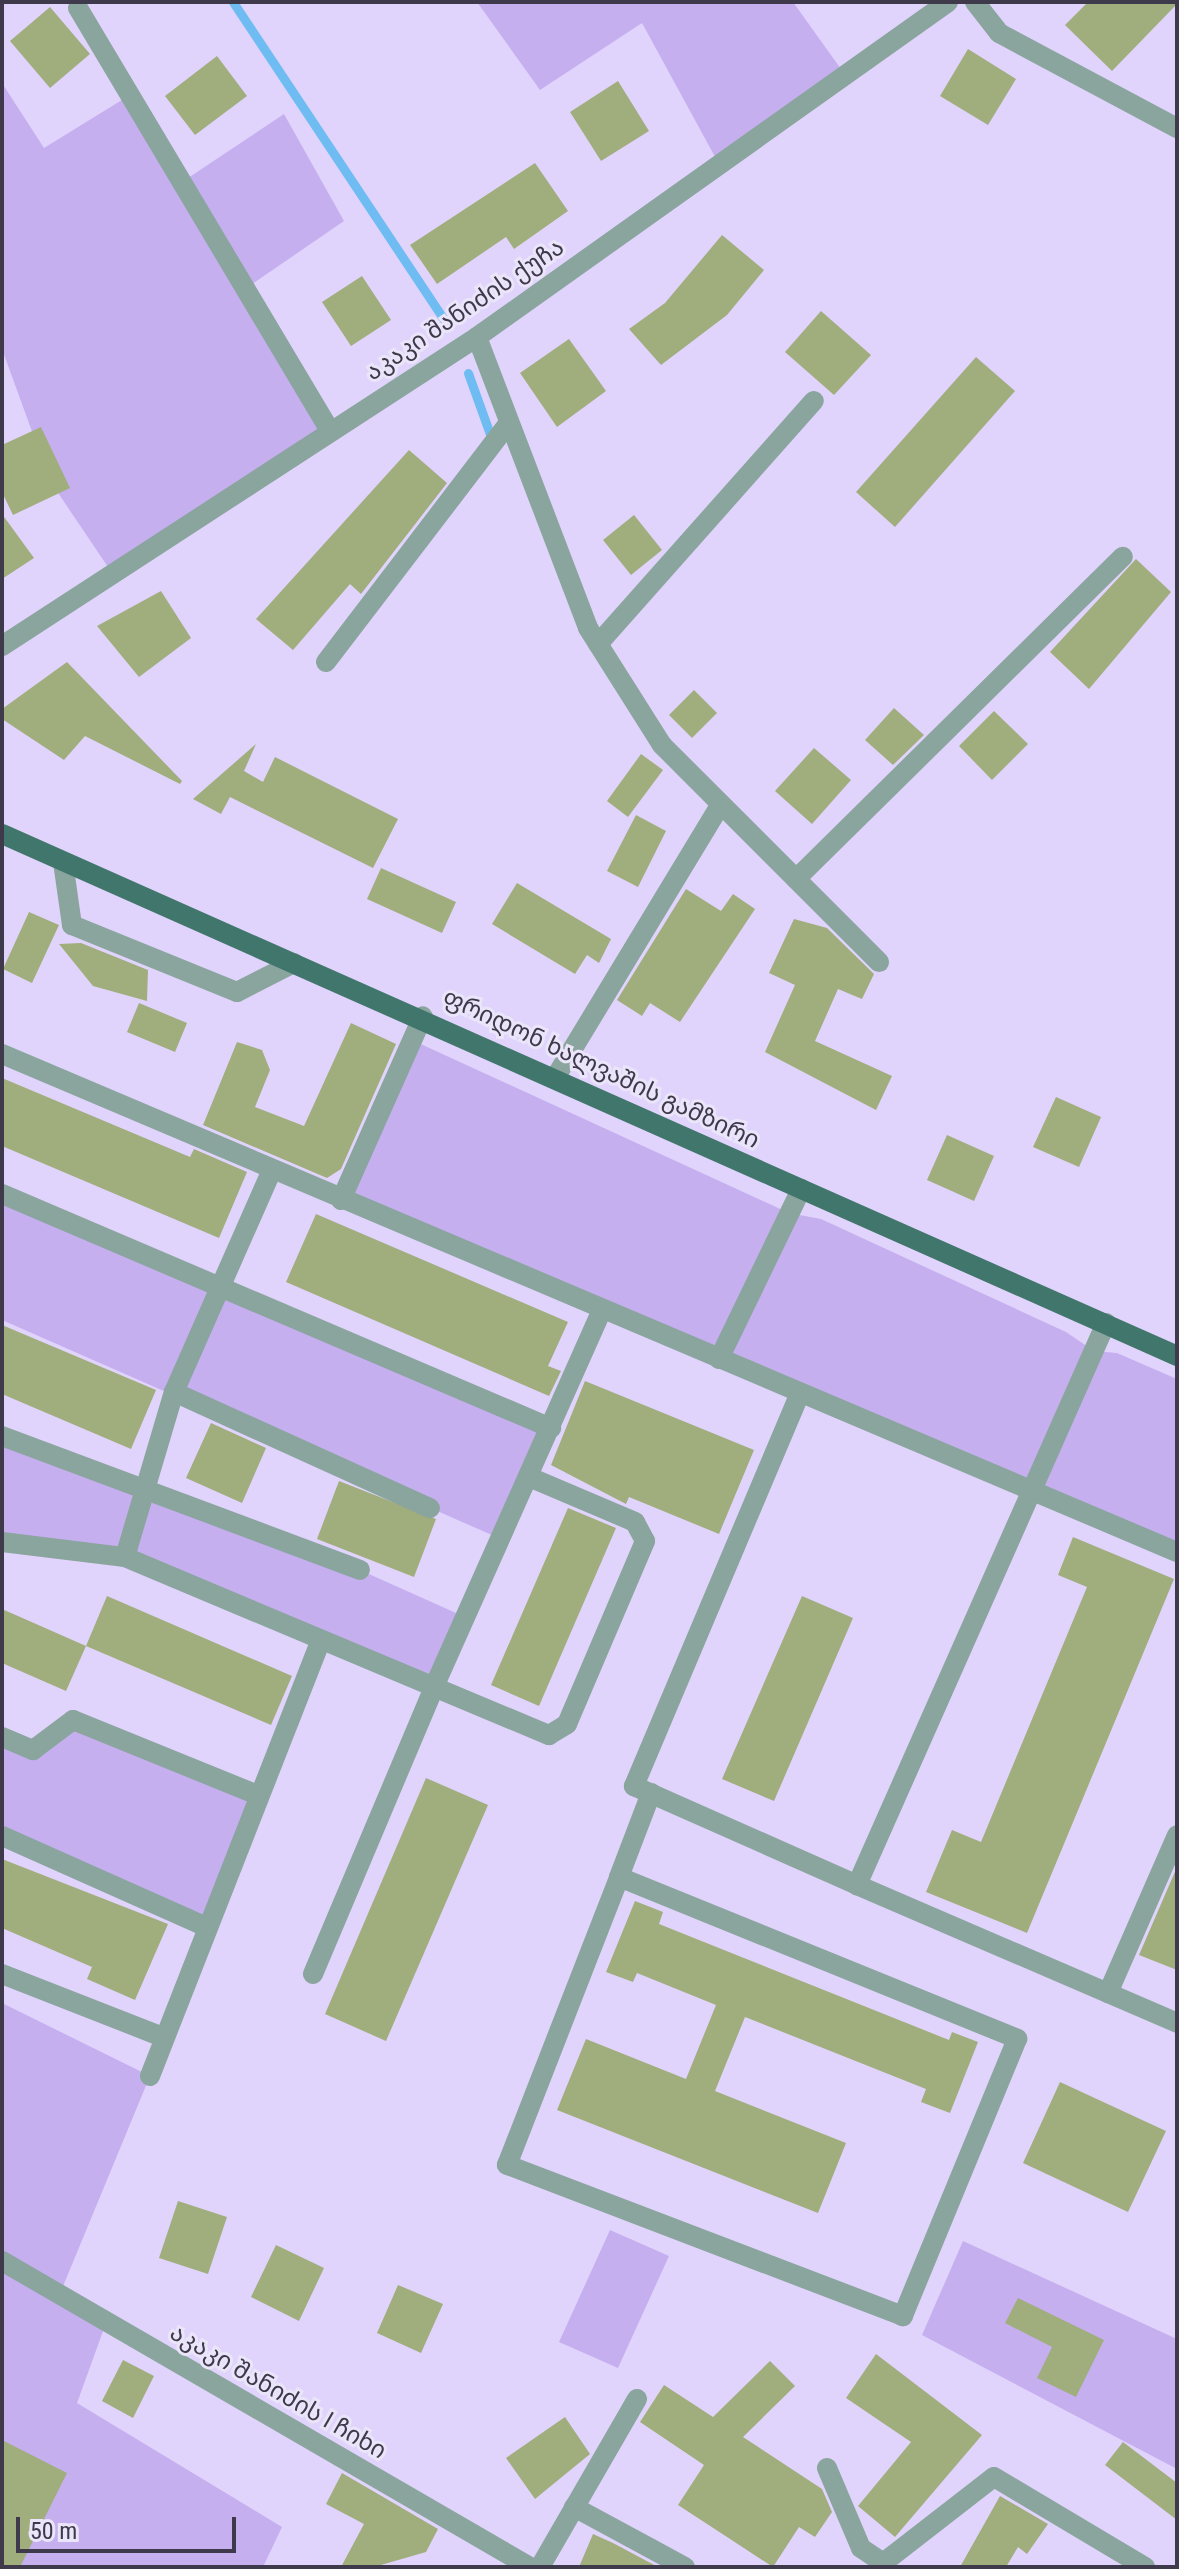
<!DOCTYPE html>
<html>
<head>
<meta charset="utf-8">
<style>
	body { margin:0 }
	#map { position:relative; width:1179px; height:2569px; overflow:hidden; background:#e1d4fc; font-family:"Roboto Condensed","Noto Sans Georgian",sans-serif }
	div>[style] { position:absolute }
	.green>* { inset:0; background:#c5afef }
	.stream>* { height:9px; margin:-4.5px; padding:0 4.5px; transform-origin:4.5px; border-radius:4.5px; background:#6ebcf1 }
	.building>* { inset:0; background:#a0ad7c }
	.minor>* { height:20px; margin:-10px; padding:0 10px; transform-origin:10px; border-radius:10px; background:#8aa59e }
	.major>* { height:20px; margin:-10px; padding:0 10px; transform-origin:10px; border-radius:10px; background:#41766c }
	span { translate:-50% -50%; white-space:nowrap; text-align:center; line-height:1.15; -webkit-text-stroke:6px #ebe5f9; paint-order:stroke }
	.street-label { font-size:24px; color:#3f394c }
	.frame { position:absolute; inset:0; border:4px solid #3f394c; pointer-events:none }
	.scale { position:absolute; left:16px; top:2517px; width:220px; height:36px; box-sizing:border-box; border:4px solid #3f394c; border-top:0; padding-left:10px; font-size:24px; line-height:28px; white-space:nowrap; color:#3f394c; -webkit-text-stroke:6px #ebe5f9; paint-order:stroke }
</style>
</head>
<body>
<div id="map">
	<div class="green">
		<i style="clip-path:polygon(477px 2px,793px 2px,846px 76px,720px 166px,642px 23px,540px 90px)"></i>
		<i style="clip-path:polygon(2px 83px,44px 148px,130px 95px,182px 182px,284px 114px,344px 221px,245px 289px,330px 431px,110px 570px,50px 481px,2px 349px)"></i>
		<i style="clip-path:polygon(412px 1040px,789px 1213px,821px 1219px,1066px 1332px,1094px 1351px,1117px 1353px,1177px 1379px,1177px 1552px,341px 1200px)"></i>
		<i style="clip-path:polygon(2px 1194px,551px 1428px,501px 1539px,2px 1320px)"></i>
		<i style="clip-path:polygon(2px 1436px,360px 1570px,465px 1617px,434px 1687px,125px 1557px,2px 1542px)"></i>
		<i style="clip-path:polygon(73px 1720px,258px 1795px,206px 1927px,2px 1836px,2px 1737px,33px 1750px)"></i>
		<i style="clip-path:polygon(2px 2003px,150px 2076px,59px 2296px,106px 2323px,77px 2403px,282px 2527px,263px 2567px,2px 2567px)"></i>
		<i style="clip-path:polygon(610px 2230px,669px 2256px,618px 2368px,559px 2342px)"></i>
		<i style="clip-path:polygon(963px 2241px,1177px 2339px,1177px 2469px,922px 2335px)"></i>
	</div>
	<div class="stream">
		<i style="left:233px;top:2px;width:383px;rotate:56.4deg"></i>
		<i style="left:468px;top:373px;width:65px;rotate:70.2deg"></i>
	</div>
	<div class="building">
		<i style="clip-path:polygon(1088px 2px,1177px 2px,1177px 4px,1112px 71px,1065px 25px)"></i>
		<i style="clip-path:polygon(50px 7px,90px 54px,50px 88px,10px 41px)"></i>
		<i style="clip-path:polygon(968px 49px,1016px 79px,988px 125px,940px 96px)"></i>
		<i style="clip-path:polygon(217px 56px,247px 96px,195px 135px,165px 96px)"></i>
		<i style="clip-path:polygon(618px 81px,649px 131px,601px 161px,570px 112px)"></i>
		<i style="clip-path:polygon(535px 163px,568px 211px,514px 249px,506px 237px,437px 284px,410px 245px)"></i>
		<i style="clip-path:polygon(722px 235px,764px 270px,727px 315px,661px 365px,629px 329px,665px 303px)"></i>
		<i style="clip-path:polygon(362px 276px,391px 320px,351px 346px,322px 302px)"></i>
		<i style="clip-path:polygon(821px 311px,871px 355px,834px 395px,785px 352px)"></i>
		<i style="clip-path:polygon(569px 339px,606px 391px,557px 427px,520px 373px)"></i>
		<i style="clip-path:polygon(976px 357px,1015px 391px,895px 527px,856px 492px)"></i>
		<i style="clip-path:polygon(41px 427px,70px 488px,13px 515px,2px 492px,2px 445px)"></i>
		<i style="clip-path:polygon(409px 450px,447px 483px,361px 594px,350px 584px,293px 650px,256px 619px)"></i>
		<i style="clip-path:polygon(2px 514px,34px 558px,2px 579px)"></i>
		<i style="clip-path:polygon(634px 515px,662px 550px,631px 575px,603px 540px)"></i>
		<i style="clip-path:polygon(1136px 559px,1171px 592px,1089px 689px,1050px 652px)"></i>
		<i style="clip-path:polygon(161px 591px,191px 638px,139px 677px,97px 626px)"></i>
		<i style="clip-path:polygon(67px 662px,182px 781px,180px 784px,85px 736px,64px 760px,2px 719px,2px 709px)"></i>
		<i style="clip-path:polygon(694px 690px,717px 713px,692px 738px,669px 715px)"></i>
		<i style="clip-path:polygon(894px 708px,924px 735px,893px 765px,865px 740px)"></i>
		<i style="clip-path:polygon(994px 711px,1028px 744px,992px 780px,959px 746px)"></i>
		<i style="clip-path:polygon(256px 744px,244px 771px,263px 782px,275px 757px,398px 819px,373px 868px,230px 797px,221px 814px,193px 799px)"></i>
		<i style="clip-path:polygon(814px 748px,851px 780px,812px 824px,775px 791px)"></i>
		<i style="clip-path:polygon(641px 754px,663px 770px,628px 817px,607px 801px)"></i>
		<i style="clip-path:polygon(636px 815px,666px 831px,638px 887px,607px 871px)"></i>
		<i style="clip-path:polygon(381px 868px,456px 902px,442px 933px,367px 899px)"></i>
		<i style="clip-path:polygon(517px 883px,611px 939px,599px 963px,587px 955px,575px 974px,492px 924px)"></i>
		<i style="clip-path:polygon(686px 889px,721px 911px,733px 894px,755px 909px,680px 1022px,650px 1003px,642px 1016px,617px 1000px)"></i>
		<i style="clip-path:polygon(29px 912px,59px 925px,32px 983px,3px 969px)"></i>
		<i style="clip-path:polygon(794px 919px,827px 928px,874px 974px,862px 999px,838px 989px,815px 1041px,892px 1076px,876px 1110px,765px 1052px,795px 985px,769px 973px)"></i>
		<i style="clip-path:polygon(81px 943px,148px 970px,147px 1001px,93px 986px,59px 944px)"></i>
		<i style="clip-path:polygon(139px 1003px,187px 1023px,175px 1052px,127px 1032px)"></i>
		<i style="clip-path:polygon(351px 1023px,396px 1044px,341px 1169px,327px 1178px,203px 1125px,237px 1042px,262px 1050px,270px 1070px,255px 1107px,304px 1126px)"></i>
		<i style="clip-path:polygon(2px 1078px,190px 1157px,194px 1149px,247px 1172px,219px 1238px,2px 1146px)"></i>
		<i style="clip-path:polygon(1056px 1097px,1101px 1117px,1079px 1167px,1033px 1147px)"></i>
		<i style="clip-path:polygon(947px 1135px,994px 1156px,974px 1201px,927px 1180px)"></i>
		<i style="clip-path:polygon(316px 1214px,568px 1322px,548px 1366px,561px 1371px,549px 1396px,286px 1282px)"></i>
		<i style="clip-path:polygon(2px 1325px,156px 1390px,131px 1449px,2px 1394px)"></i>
		<i style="clip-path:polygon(585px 1381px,754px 1450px,719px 1534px,629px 1497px,626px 1504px,551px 1465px)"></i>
		<i style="clip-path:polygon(211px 1423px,266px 1448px,242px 1503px,186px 1478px)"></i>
		<i style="clip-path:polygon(339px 1481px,436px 1519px,414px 1577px,317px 1539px)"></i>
		<i style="clip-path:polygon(568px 1508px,616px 1528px,539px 1706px,491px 1685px)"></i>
		<i style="clip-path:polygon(1073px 1537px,1174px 1579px,1027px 1933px,926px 1892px,952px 1830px,981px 1842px,1087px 1587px,1058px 1575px)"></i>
		<i style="clip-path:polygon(107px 1596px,292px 1676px,271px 1725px,86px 1646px)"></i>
		<i style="clip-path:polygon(802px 1596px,853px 1618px,774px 1801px,722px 1779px)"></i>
		<i style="clip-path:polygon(2px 1609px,86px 1646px,66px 1691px,2px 1663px)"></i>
		<i style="clip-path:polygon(426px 1778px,488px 1805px,386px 2041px,325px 2014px)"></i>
		<i style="clip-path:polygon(2px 1859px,168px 1924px,135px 2000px,87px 1979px,92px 1967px,2px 1928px)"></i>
		<i style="clip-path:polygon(1177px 1867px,1177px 1970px,1139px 1955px)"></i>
		<i style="clip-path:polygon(635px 1901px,663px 1912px,659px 1924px,949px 2040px,952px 2032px,978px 2042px,950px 2113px,921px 2102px,926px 2089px,745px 2017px,715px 2091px,846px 2143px,818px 2213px,557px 2110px,586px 2039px,686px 2079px,716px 2005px,637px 1973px,633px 1982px,606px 1972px)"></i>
		<i style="clip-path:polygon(1060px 2082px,1166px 2131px,1128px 2212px,1023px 2163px)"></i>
		<i style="clip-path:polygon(178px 2201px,227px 2217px,208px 2274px,159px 2258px)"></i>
		<i style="clip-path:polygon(276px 2245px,324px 2268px,299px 2321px,251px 2297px)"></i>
		<i style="clip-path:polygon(398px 2285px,443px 2304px,421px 2353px,377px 2333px)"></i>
		<i style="clip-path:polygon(1018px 2298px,1104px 2340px,1076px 2397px,1037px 2378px,1052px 2347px,1005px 2323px)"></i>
		<i style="clip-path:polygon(876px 2354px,982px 2435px,895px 2537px,858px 2506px,911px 2442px,846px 2398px)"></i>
		<i style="clip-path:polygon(123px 2360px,154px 2376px,133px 2418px,102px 2401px)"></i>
		<i style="clip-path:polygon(770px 2361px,795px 2386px,743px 2437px,822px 2489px,832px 2512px,815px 2537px,799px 2527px,773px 2567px,678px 2505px,704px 2465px,640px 2422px,664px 2385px,713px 2417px)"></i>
		<i style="clip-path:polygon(565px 2417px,590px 2454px,535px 2499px,506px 2458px)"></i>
		<i style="clip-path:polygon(2px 2440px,67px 2473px,20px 2567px,2px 2567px)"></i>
		<i style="clip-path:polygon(1123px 2442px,1177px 2483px,1177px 2520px,1105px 2465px)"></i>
		<i style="clip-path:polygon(342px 2473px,438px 2529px,426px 2552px,374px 2567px,341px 2567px,364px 2524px,326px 2504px)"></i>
		<i style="clip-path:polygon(1000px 2496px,1048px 2524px,1027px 2554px,1018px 2547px,1006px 2567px,960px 2567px)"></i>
		<i style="clip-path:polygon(593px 2534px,613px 2543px,658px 2567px,579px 2567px)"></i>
	</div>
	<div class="minor">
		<i style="left:975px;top:2px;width:39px;rotate:52deg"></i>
		<i style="left:999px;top:33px;width:202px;rotate:28.1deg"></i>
		<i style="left:78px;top:8px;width:492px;rotate:59.2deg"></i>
		<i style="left:477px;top:337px;width:311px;rotate:69.1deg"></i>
		<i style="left:588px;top:628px;width:138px;rotate:57.7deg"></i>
		<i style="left:662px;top:745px;width:307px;rotate:45deg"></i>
		<i style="left:598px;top:644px;width:325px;rotate:-48.4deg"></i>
		<i style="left:2px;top:646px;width:567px;rotate:-33.05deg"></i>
		<i style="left:477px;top:337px;width:578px;rotate:-35.42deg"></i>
		<i style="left:326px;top:662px;width:301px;rotate:-52.6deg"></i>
		<i style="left:63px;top:862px;width:64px;rotate:81.9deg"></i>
		<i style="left:72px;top:925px;width:178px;rotate:22.1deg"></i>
		<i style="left:237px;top:992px;width:64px;rotate:-27deg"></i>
		<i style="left:796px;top:879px;width:459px;rotate:-44.6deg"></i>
		<i style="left:2px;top:1054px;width:1276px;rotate:22.97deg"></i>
		<i style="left:555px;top:1078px;width:320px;rotate:-58.8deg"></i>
		<i style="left:2px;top:1194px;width:597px;rotate:23.09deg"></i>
		<i style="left:341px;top:1200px;width:201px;rotate:-66deg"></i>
		<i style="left:1106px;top:1323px;width:615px;rotate:113.9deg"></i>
		<i style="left:857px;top:1885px;width:348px;rotate:23.3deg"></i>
		<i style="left:719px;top:1359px;width:189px;rotate:-64.2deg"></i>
		<i style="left:174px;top:1392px;width:281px;rotate:24.4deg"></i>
		<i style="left:800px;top:1393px;width:427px;rotate:112.9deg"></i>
		<i style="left:634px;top:1786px;width:244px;rotate:23.9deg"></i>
		<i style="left:2px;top:1436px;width:382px;rotate:20.5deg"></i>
		<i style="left:2px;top:1542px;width:124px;rotate:7deg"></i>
		<i style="left:125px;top:1557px;width:335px;rotate:22.8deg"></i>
		<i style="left:434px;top:1687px;width:413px;rotate:-66deg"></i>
		<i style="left:125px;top:1557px;width:172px;rotate:-73.5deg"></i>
		<i style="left:174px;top:1392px;width:243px;rotate:-66.2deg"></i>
		<i style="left:2px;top:1737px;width:34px;rotate:23deg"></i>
		<i style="left:33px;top:1750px;width:50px;rotate:-36.9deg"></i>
		<i style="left:73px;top:1720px;width:200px;rotate:22.1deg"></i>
		<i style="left:2px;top:1836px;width:223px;rotate:24deg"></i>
		<i style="left:619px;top:1877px;width:430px;rotate:22.1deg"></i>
		<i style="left:1017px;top:2039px;width:300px;rotate:112.4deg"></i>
		<i style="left:903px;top:2316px;width:424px;rotate:-159.1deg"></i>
		<i style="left:507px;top:2165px;width:309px;rotate:-68.7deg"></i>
		<i style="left:619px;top:1877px;width:90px;rotate:-69.1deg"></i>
		<i style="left:2px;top:1974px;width:173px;rotate:21.4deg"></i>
		<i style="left:313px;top:1974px;width:311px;rotate:-67.1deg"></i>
		<i style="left:434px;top:1687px;width:125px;rotate:22.7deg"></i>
		<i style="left:549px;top:1735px;width:21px;rotate:-31deg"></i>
		<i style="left:567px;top:1724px;width:199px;rotate:-66.9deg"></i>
		<i style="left:645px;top:1541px;width:21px;rotate:-118deg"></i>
		<i style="left:635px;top:1522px;width:115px;rotate:-157deg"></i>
		<i style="left:1108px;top:1993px;width:172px;rotate:-66.4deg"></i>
		<i style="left:150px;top:2076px;width:464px;rotate:-68.6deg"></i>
		<i style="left:2px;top:2261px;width:610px;rotate:30.09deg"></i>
		<i style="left:827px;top:2468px;width:87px;rotate:67deg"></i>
		<i style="left:861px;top:2548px;width:27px;rotate:34deg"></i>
		<i style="left:883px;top:2563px;width:140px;rotate:-37.8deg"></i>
		<i style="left:994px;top:2477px;width:176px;rotate:30.8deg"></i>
		<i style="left:574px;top:2507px;width:126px;rotate:28.4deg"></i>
		<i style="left:540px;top:2567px;width:194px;rotate:-60deg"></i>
	</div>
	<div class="major">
		<i style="left:2px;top:834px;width:1286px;rotate:23.95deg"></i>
	</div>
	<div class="street-label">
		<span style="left:465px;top:310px;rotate:-34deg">აკაკი შანიძის ქუჩა</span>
		<span style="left:601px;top:1069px;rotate:25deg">ფრიდონ ხალვაშის გამზირი</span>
		<span style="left:278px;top:2392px;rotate:30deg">აკაკი შანიძის I ჩიხი</span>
	</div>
	<div class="frame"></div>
	<div class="scale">50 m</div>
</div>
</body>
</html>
